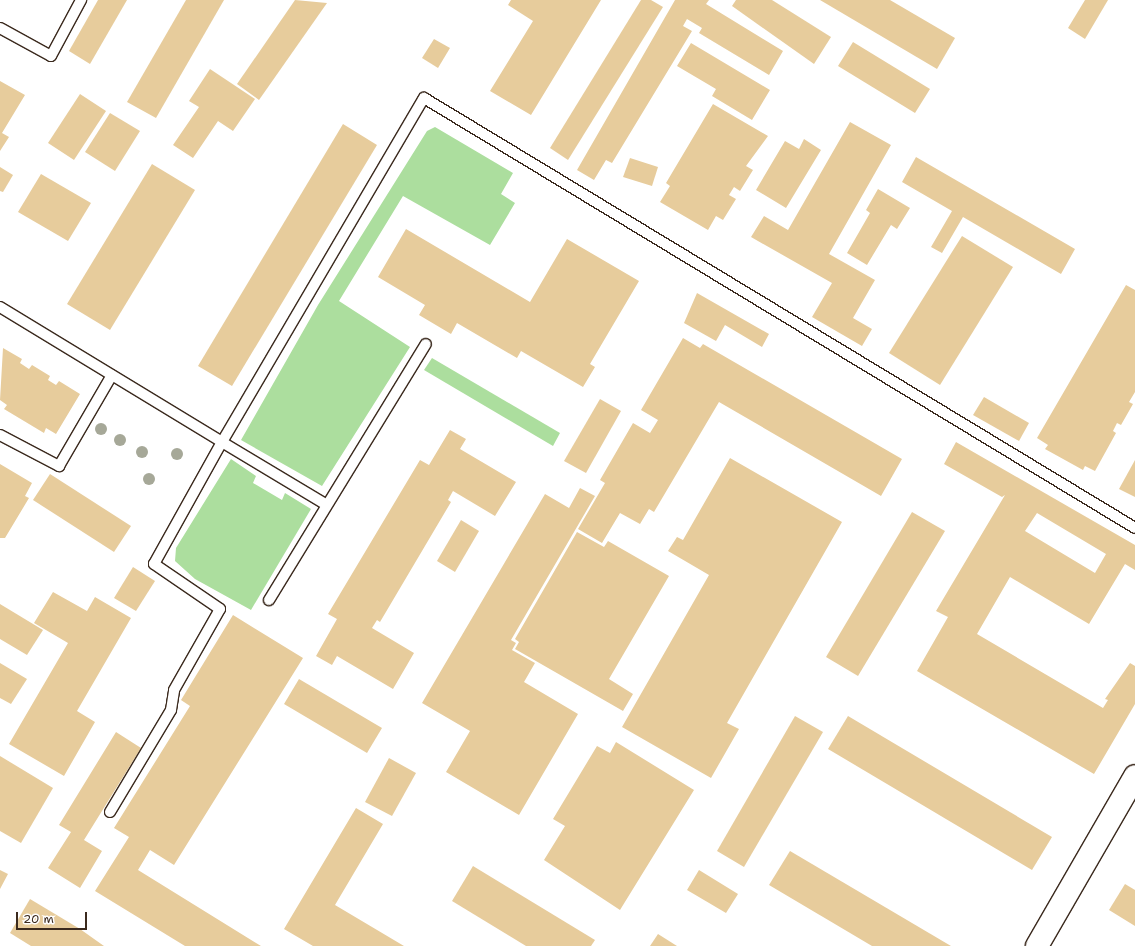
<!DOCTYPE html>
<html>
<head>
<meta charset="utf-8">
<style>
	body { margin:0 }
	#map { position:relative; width:1135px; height:946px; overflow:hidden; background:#fff; font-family:"Shantell Sans",sans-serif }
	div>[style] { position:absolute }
	.green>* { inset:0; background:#acde9e }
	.building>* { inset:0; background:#e7cc9c }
	.roads { filter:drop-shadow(1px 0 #3b2a1e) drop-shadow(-1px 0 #3b2a1e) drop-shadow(0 1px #3b2a1e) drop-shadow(0 -1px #3b2a1e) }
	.lane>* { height:10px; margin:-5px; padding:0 5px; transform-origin:5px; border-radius:5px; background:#fff }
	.secondary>* { height:22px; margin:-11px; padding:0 11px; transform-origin:11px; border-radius:11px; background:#fff }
	.trees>* { width:12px; height:12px; margin:-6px; border-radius:50%; background:#a6a898 }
	span { translate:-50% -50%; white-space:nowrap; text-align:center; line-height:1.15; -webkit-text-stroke:4px #fff; paint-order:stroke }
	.scale { position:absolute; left:16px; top:912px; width:71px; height:18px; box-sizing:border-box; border:2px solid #3b2a1e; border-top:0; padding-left:5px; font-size:12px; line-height:14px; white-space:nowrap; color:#3b2a1e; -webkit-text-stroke:3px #fff; paint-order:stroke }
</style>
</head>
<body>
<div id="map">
	<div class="green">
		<i style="clip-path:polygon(435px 127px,513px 173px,501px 194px,515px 203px,490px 245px,403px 196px,339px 301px,410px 347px,322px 486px,241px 440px,318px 305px,427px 131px)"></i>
		<i style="clip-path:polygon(432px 358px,560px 433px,553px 446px,424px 370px)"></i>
		<i style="clip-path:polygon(231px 459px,256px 476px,253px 483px,282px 500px,285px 493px,311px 509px,251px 610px,195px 579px,175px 561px,176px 548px)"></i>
	</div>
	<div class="building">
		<i style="clip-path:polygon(98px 0,127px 0,90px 64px,69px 51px)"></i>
		<i style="clip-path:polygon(186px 0,224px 0,156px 118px,127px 102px)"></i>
		<i style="clip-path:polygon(295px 0,327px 3px,259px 100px,237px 84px)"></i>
		<i style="clip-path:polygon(511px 0,601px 0,531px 115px,490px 91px,533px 21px,508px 5px)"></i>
		<i style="clip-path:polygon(641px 0,651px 0,663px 7px,568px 160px,550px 148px)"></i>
		<i style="clip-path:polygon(675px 0,709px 0,706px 4px,783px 51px,769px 75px,699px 33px,702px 28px,687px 19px,683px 26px,692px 31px,612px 163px,606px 160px,594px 180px,577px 170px)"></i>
		<i style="clip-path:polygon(736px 0,772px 0,831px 37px,814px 64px,732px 6px)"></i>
		<i style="clip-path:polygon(820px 0,890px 0,955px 38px,937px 69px)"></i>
		<i style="clip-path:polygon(1085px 0,1108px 0,1085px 39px,1068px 28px)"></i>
		<i style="clip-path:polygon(434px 39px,450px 48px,438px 68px,422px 58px)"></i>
		<i style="clip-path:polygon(853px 42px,930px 89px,915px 113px,838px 66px)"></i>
		<i style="clip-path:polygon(691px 43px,770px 90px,752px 120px,712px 96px,716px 89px,677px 66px)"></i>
		<i style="clip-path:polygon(210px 69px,255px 99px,233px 131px,218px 121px,193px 158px,173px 145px,199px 107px,189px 101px)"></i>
		<i style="clip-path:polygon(0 81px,25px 95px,2px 133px,9px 137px,0 151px)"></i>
		<i style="clip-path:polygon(80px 94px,106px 111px,74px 160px,48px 143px)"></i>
		<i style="clip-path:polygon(713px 104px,768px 136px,746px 166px,753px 170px,740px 191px,734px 187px,729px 195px,736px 199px,723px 220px,716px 216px,708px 230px,660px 202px,670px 186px,666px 183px)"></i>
		<i style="clip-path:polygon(110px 113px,140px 131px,115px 171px,85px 152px)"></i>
		<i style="clip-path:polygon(850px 122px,891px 145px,829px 254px,875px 280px,853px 318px,872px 329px,862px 346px,812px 317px,832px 283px,751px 237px,764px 216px,788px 230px)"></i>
		<i style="clip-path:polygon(343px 124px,377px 145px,232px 386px,198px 366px)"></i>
		<i style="clip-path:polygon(804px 139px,821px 150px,786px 208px,756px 190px,785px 141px,799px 149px)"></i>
		<i style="clip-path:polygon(916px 157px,1075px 249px,1061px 274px,963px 217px,942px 253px,931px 247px,952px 211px,902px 182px)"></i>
		<i style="clip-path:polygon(630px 158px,658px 167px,652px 186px,623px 177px)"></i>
		<i style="clip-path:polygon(152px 164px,195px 190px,110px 330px,67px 304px)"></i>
		<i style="clip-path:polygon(0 167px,13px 175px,3px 192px,0 191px)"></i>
		<i style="clip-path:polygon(41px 174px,91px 203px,68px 241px,18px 212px)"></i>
		<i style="clip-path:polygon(878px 189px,910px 208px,897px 229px,891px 225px,867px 265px,847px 253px,870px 213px,866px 210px)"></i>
		<i style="clip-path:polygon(406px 229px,530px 302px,567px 239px,639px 281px,590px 364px,595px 367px,583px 387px,521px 351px,517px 358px,457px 323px,451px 334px,419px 315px,425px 305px,378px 277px)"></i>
		<i style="clip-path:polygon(962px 236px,1013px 267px,940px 385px,889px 353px)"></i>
		<i style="clip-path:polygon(1126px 285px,1135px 290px,1135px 392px,1129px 402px,1133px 404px,1121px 425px,1117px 423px,1113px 431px,1116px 433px,1095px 471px,1085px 466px,1083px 470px,1045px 449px,1048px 445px,1037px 438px)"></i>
		<i style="clip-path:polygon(697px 293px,769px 334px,762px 347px,725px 325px,716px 341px,684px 323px)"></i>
		<i style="clip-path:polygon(683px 338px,700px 348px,703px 344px,902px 459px,881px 496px,719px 402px,654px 512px,649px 509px,640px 524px,620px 513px,602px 543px,578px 529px,605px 483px,600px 480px,633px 423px,650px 433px,658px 420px,641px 410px)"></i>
		<i style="clip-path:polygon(3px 348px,22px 359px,20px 363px,29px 369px,32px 365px,50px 376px,48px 380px,56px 385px,59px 381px,80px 394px,56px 434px,46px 428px,44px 433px,4px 409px,7px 405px,0 400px)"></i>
		<i style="clip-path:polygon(984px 397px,1029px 423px,1019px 441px,973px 415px)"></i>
		<i style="clip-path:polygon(600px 399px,621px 411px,586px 473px,564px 461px)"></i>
		<i style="clip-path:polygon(450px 430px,466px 439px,460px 449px,516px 482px,495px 516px,453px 491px,448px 500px,451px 502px,380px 622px,377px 620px,372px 628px,414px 653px,393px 689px,337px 656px,332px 665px,316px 656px,337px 619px,328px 614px,420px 460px,429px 465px)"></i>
		<i style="clip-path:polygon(evenodd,956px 442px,1135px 545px,1135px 570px,1125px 564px,1089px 624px,1010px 577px,977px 634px,1103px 708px,1108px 700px,1105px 699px,1130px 663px,1135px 666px,1135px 704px,1094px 774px,917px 671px,948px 617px,936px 611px,1005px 495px,1002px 497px,944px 464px,956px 442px,1037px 513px,1106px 554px,1095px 573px,1025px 531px,1037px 513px)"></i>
		<i style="clip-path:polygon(730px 458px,842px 522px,727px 723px,739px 729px,711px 778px,622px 727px,709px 575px,668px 551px,677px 537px,683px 540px)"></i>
		<i style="clip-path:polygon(1135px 460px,1135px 497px,1119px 489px)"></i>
		<i style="clip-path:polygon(0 464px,32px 483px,25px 496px,29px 498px,5px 538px,0 538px)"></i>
		<i style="clip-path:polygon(50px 474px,131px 526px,114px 552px,33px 500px)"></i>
		<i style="clip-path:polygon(580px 488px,595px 496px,511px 640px,516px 643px,512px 650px,535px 663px,524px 682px,578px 714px,519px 815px,446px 772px,470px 731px,422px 703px,545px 494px,569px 508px)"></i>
		<i style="clip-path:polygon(912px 512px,945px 531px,858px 676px,826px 657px)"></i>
		<i style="clip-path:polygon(461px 520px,479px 531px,455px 572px,437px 561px)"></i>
		<i style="clip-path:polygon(577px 532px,604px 547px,608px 541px,669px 576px,609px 679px,633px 694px,623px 711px,515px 649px,519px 642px,515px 639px)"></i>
		<i style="clip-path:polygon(133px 567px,155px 581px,136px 611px,114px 598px)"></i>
		<i style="clip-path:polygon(53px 592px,87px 611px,95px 597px,131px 618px,77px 711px,95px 722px,64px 776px,9px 744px,68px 643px,34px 623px)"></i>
		<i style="clip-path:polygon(0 604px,43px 630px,27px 655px,0 639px)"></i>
		<i style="clip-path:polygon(233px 615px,303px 658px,174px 865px,150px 850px,138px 870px,261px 946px,185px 946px,95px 891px,129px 837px,114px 828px,190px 706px,181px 700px)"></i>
		<i style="clip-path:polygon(0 663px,27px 679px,11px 704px,0 698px)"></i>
		<i style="clip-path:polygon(299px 679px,382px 728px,367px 753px,284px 704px)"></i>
		<i style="clip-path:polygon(795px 716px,823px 732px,744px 867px,717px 851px)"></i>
		<i style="clip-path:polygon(848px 716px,1052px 837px,1032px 870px,828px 749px)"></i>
		<i style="clip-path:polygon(116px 732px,141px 748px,84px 840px,102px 851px,80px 888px,48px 868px,71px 832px,59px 825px)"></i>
		<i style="clip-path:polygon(616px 742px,694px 790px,620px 910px,544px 860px,565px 826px,553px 819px,597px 746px,610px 753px)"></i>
		<i style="clip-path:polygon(0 756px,53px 788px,21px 843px,0 831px)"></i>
		<i style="clip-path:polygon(389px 758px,416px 773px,392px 816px,365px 802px)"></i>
		<i style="clip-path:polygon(356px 808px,383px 824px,335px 905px,404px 946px,313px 946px,284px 929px)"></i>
		<i style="clip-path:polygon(790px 851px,951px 946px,872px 946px,769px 885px)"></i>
		<i style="clip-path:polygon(473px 866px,595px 940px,591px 946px,526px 946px,452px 901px)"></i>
		<i style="clip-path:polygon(0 870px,8px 874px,0 889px)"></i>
		<i style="clip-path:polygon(699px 870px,738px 894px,726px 913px,687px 890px)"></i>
		<i style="clip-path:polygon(1125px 884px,1135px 890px,1135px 926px,1109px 910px)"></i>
		<i style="clip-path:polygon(30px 899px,80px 929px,104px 946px,31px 946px,10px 933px)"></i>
		<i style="clip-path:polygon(658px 934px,677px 946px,650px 946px)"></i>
	</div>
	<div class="roads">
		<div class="lane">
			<i style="left:0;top:28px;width:58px;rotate:28.8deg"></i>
			<i style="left:51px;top:56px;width:64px;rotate:-61.8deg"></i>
			<i style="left:0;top:307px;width:260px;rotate:31.3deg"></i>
			<i style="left:222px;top:442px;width:399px;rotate:-59.6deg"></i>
			<i style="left:424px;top:98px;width:831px;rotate:31.16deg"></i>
			<i style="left:0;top:435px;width:67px;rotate:27.7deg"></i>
			<i style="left:59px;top:466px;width:105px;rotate:-59.8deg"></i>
			<i style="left:269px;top:600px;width:300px;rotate:-58.5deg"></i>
			<i style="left:110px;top:812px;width:119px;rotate:-59.1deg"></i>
			<i style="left:171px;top:710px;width:20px;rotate:-81deg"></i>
			<i style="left:174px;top:690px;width:93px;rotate:-60.4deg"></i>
			<i style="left:220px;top:609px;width:80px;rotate:-145.7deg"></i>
			<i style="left:154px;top:564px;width:140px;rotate:-60.9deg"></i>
			<i style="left:222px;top:442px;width:122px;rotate:31deg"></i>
		</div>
		<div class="secondary">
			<i style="left:1037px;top:946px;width:196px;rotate:-60deg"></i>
		</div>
	</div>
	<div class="trees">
		<i style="left:101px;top:429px"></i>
		<i style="left:120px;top:440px"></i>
		<i style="left:142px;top:452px"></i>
		<i style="left:177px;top:454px"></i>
		<i style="left:149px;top:479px"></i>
	</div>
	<div class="scale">20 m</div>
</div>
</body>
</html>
